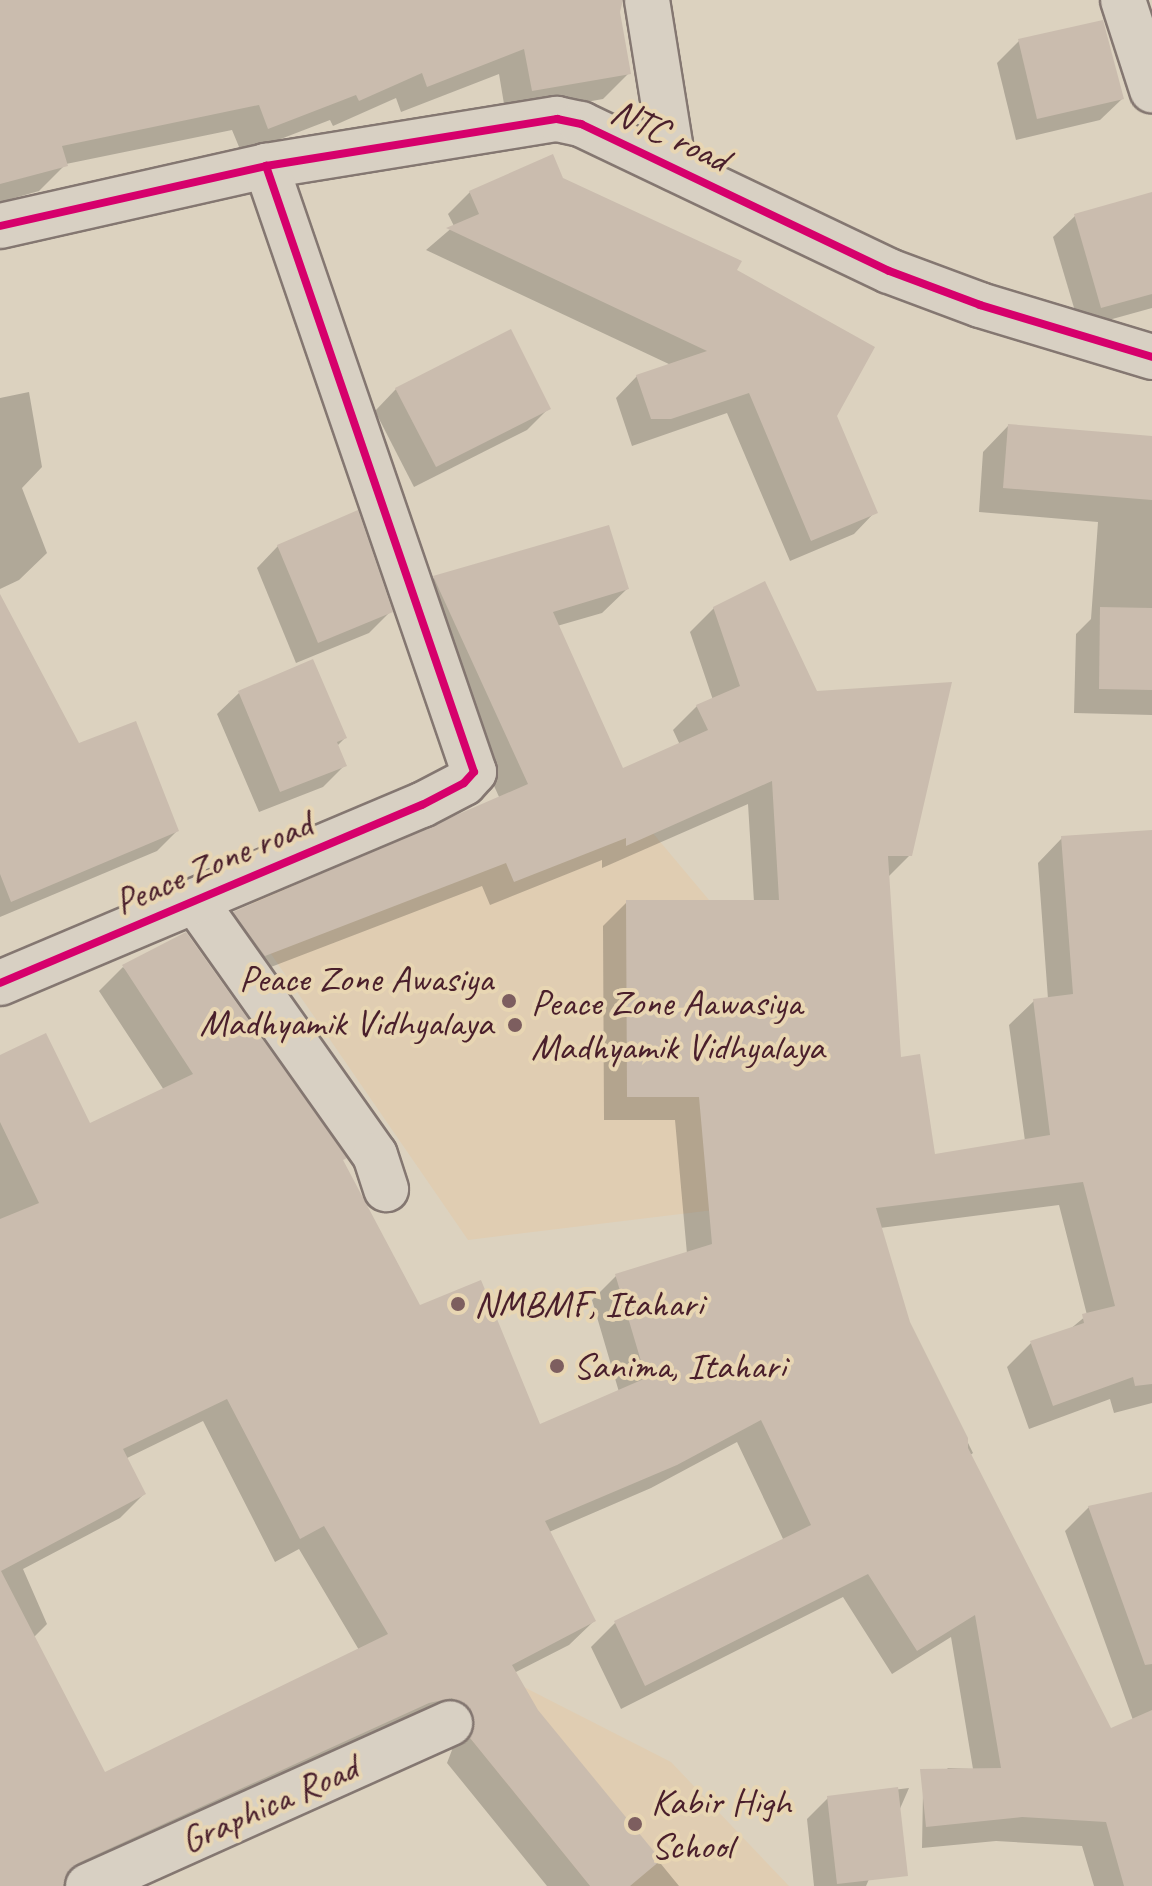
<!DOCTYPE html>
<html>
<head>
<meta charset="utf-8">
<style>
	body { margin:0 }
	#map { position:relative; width:1152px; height:1886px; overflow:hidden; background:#dcd2bf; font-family:Caveat,sans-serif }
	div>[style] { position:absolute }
	.built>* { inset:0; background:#e0cdb2 }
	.shadow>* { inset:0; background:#0003 }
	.building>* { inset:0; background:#cabcae }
	.roads { filter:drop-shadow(2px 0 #847771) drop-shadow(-2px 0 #847771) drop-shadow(0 2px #847771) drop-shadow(0 -2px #847771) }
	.minor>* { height:44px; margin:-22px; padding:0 22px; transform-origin:22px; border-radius:22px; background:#d8d0c3 }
	.cycleway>* { height:8px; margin:-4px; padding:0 4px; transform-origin:4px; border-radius:4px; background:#d6006c }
	.dots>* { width:22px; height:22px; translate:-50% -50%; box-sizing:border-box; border:4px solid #e8d6b3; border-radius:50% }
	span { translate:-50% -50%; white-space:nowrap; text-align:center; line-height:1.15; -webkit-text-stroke:8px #e8d6b3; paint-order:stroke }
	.street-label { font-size:38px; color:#4a1f2b }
	.poi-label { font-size:38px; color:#4a1f2b }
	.right { translate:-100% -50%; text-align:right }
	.left { translate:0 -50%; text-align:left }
</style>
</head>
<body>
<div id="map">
	<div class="built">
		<i style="clip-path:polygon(599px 769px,709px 900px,710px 1096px,763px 1204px,468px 1240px,271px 954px,248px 892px)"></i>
		<i style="clip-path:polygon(516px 1683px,671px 1762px,789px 1886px,590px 1886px,462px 1728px)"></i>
	</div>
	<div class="shadow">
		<i style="clip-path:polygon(11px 0,616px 0,629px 73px,603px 99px,506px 116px,499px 74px,401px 112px,396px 98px,333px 126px,330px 120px,242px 154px,232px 130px,66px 164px,39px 191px,0 202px,0 3px)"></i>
		<i style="clip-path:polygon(1019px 41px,1122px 99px,1100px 120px,1016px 140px,997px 63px)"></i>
		<i style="clip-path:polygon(562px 180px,735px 271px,835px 416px,875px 512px,854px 534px,790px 561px,727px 413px,632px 446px,616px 398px,637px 376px,671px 365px,426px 250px,454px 226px,448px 214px,470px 192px)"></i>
		<i style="clip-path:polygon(1152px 194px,1152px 308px,1080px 328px,1053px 237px,1075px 216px)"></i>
		<i style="clip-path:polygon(396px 389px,548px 409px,527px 430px,414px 487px,375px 411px)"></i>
		<i style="clip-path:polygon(29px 392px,42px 467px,22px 488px,47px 553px,19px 580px,0 589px,0 398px)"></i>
		<i style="clip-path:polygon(1008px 426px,1152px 438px,1152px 715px,1074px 713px,1076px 634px,1091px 619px,1098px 522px,979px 512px,983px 452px)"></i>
		<i style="clip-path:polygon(278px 546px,390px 612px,369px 633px,296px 663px,257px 568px)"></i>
		<i style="clip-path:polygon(evenodd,434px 578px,627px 589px,602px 613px,557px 626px,622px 771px,680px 745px,673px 730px,697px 706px,713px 700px,690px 632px,714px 608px,816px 693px,910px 855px,888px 877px,899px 1059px,933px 1157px,1025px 1141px,1009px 1025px,1034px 1001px,1048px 999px,1038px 863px,1062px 838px,1152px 832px,1152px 1403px,1114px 1413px,1110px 1399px,1029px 1429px,1007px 1367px,1031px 1343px,1069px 1330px,1087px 1315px,1059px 1205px,880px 1228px,908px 1322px,973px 1453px,969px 1456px,1110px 1730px,1133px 1720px,1065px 1531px,1089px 1507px,1152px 1494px,1152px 1886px,1094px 1886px,1082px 1846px,996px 1841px,922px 1848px,923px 1792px,948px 1768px,973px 1769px,951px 1637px,892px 1674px,843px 1597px,621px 1709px,591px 1647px,615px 1623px,784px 1541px,737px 1442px,651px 1488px,549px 1532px,594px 1621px,569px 1645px,514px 1673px,536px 1711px,679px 1886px,547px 1886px,447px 1763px,452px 1750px,441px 1727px,403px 1726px,64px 1886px,0 1886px,0 1058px,89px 1126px,164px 1090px,99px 991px,123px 967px,341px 1161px,419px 1308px,539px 1427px,619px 1392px,592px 1300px,616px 1276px,687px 1254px,675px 1120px,604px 1120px,603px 926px,627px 902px,754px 902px,748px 804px,602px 868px,602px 860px,490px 905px,482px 886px,240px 979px,210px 937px,234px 913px,500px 799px,410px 602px,434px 578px,203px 1421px,275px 1562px,299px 1549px,359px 1650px,104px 1775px,33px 1638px,47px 1624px,23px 1569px,120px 1518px,144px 1494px,125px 1459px,203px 1421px)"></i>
		<i style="clip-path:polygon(0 659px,78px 745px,177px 831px,157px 851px,0 917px)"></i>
		<i style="clip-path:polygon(239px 693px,345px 738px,337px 746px,345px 765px,323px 787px,259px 812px,217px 714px)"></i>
		<i style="clip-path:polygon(909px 1788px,866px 1886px,814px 1886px,807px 1819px,828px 1798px)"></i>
	</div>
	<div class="building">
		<i style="clip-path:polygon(0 0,623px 0,620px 12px,631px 74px,532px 91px,524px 49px,427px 87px,422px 73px,359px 101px,356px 95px,268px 129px,259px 105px,62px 146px,68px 166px,0 184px)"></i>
		<i style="clip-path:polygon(1103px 20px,1124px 99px,1037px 119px,1018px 39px)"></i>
		<i style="clip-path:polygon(553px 154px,563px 178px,742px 261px,737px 270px,875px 347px,837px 416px,878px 513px,811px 541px,749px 393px,671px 419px,651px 419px,636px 375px,707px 351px,446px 228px,479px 214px,469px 191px)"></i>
		<i style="clip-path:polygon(1152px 192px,1152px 294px,1101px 308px,1074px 214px)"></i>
		<i style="clip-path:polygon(511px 329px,551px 409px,436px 467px,395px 388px)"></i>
		<i style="clip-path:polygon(1008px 424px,1152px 436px,1152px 500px,1003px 488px)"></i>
		<i style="clip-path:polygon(358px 510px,393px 612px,318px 643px,277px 545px)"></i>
		<i style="clip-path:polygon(evenodd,609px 525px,629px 589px,553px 612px,623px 768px,708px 730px,696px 705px,740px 686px,713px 607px,765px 581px,817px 691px,952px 682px,912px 856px,888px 856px,901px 1057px,920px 1054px,935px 1154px,1050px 1135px,1033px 999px,1073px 994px,1061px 836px,1152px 830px,1152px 1384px,1135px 1386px,1133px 1377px,1053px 1406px,1030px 1341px,1084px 1323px,1082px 1314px,1115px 1306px,1083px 1182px,876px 1208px,910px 1322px,968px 1438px,968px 1448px,1111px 1728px,1152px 1710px,1152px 1886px,1124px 1886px,1106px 1822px,1022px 1817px,926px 1827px,920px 1769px,1001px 1768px,975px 1615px,917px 1651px,868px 1574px,645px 1686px,614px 1621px,811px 1525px,761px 1420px,677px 1465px,545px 1521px,596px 1621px,512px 1665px,538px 1710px,661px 1860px,630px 1886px,590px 1886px,470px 1738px,472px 1712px,452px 1698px,429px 1703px,78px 1863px,67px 1872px,63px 1886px,0 1886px,0 1219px,39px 1203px,0 1122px,0 1055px,46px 1033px,90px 1123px,193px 1074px,122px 965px,186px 932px,347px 1158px,343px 1160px,420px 1305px,481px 1280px,540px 1424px,646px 1378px,615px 1274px,712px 1244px,699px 1097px,627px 1097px,626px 900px,779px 900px,772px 781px,626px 846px,626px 838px,514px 882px,506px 863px,265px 956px,233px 912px,528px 784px,433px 576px,609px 525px,227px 1399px,300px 1539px,324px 1526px,388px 1634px,105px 1772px,1px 1571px,146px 1494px,123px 1449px,227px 1399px)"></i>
		<i style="clip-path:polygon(0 594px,79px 743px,136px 721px,179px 831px,11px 902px,0 874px)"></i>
		<i style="clip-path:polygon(1100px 607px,1152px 608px,1152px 690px,1099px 689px)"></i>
		<i style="clip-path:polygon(313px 659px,347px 738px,337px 742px,347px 766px,280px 792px,238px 691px)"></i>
		<i style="clip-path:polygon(1152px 1492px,1152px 1664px,1145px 1665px,1088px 1506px)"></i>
		<i style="clip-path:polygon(898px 1787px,908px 1876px,837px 1884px,827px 1796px)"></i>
	</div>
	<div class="roads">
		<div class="minor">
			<i style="left:647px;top:0;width:170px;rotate:80.9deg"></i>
			<i style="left:1123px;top:0;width:95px;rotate:72.1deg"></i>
			<i style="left:0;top:226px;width:273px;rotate:-12.7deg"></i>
			<i style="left:266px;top:166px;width:295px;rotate:-9.2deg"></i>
			<i style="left:557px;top:119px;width:25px;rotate:12deg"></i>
			<i style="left:581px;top:124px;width:341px;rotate:25.5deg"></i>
			<i style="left:889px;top:271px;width:97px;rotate:20.5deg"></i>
			<i style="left:980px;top:305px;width:180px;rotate:16.8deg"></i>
			<i style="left:195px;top:901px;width:311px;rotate:54.7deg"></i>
			<i style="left:375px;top:1155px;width:36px;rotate:72deg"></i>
			<i style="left:0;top:983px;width:458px;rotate:-22.9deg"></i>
			<i style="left:422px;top:805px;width:47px;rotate:-27.6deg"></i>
			<i style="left:464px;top:783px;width:15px;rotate:-48deg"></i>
			<i style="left:474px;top:772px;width:641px;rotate:-108.94deg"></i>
			<i style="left:88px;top:1886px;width:397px;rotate:-24.2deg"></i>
		</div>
	</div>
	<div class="cycleway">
		<i style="left:0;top:226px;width:273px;rotate:-12.7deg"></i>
		<i style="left:266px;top:166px;width:295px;rotate:-9.2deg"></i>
		<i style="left:557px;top:119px;width:25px;rotate:12deg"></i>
		<i style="left:581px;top:124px;width:341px;rotate:25.5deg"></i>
		<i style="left:889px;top:271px;width:97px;rotate:20.5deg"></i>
		<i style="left:980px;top:305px;width:180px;rotate:16.8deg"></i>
		<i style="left:0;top:983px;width:458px;rotate:-22.9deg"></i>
		<i style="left:422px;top:805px;width:47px;rotate:-27.6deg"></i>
		<i style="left:464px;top:783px;width:15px;rotate:-48deg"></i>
		<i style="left:474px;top:772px;width:641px;rotate:-108.94deg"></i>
	</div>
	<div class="dots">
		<i style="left:509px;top:1001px;background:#7d5e5f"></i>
		<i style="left:515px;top:1025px;background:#7d5e5f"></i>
		<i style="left:458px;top:1304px;background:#7d5e5f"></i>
		<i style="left:557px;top:1366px;background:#7d5e5f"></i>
		<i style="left:635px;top:1824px;background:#7d5e5f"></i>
	</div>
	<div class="street-label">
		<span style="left:670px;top:135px;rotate:25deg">NTC road</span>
		<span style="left:213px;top:863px;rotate:-23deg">Peace Zone road</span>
		<span style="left:269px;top:1804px;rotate:-24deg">Graphica Road</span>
	</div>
	<div class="poi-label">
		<span class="right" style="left:493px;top:1001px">Peace Zone Awasiya<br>Madhyamik Vidhyalaya</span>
		<span class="left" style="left:531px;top:1025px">Peace Zone Aawasiya<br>Madhyamik Vidhyalaya</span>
		<span class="left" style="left:474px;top:1304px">NMBMF, Itahari</span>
		<span class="left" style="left:573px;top:1366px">Sanima, Itahari</span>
		<span class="left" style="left:651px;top:1824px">Kabir High<br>School</span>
	</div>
</div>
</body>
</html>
